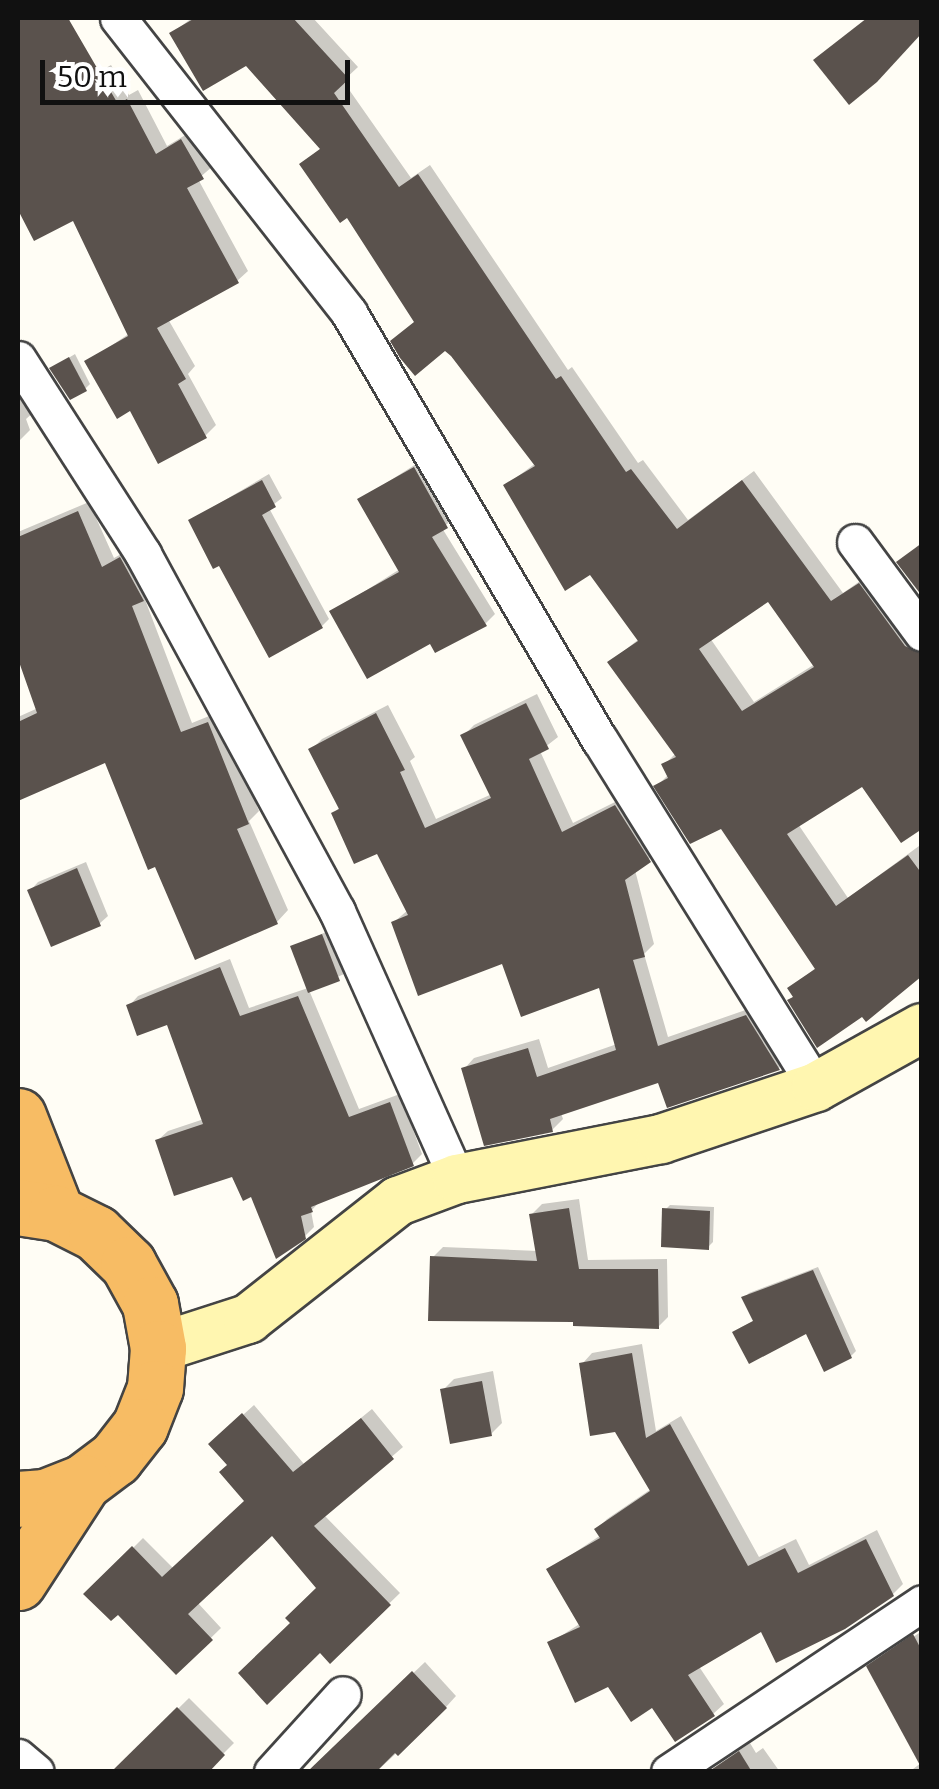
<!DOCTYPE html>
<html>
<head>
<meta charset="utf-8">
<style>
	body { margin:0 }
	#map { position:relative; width:939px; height:1789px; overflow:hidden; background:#fffdf5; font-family:Bitter,serif }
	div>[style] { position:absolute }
	.shadow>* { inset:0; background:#0003 }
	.building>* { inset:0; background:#5a524d }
	.roads { filter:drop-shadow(2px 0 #444) drop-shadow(-2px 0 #444) drop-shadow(0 2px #444) drop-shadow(0 -2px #444) }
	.minor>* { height:35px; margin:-17.5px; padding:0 17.5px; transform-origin:17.5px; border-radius:17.5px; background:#fff }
	.secondary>* { height:48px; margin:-24px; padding:0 24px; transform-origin:24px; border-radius:24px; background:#fff6b0 }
	.trunk>* { height:55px; margin:-27.5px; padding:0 27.5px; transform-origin:27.5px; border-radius:27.5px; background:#f7bc64 }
	span { translate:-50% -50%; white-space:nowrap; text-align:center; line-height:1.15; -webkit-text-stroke:10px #fff; paint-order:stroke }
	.frame { position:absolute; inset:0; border:20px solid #111; pointer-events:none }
	.scale { position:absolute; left:40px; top:60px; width:310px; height:45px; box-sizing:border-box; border:5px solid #111; border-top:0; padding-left:12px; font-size:30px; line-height:35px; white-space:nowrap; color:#111; -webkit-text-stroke:8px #fff; paint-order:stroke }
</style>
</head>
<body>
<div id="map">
	<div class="shadow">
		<i style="clip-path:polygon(18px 18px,73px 18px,18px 58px)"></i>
		<i style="clip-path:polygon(evenodd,192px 18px,313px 18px,358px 67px,343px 81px,411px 178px,430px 165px,568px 370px,572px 367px,638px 463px,643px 460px,688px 520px,754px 471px,843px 593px,870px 574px,922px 638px,922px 826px,863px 783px,798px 824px,848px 898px,919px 846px,922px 976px,863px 1014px,790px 1000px,795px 995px,790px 988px,817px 967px,722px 826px,657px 786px,669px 774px,664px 765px,676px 753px,610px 662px,639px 639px,591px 571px,506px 485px,536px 463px,445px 348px,416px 321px,348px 214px,302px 164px,321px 148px,246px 63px,172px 33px,192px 18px,769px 598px,815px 664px,754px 702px,710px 638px,769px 598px)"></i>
		<i style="clip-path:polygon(111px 65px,129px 95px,138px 90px,167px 146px,192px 131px,213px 166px,198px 179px,248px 271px,237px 281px,168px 319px,195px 366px,188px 374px,216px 425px,205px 436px,131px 408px,87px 362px,130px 333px,74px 218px,35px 238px,18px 202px,18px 120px)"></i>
		<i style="clip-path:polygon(75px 354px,90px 384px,85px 389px,52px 368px)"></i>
		<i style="clip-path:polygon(18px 381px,41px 406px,26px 419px,30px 430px,18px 442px)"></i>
		<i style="clip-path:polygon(424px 459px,457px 516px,442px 528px,495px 614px,485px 624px,431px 641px,332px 612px,400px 569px,361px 499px)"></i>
		<i style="clip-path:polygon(269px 474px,282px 498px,269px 508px,329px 619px,322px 626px,220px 562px,191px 520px)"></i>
		<i style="clip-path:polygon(89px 502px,114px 558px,132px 548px,154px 588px,144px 597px,192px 723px,219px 712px,259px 811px,249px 821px,288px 910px,277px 922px,106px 759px,18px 798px,18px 717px,38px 708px,18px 652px,18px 532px)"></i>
		<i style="clip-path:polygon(537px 694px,558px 737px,540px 751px,573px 823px,627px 796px,660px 850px,635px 870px,654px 944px,644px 954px,668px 1037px,757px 1006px,789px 1057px,779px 1068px,668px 1105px,660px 1079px,561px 1113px,563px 1119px,552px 1130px,464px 1069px,474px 1058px,539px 1039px,548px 1068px,617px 1044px,601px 985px,503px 961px,394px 922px,408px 910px,378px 851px,334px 813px,341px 806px,311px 750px,322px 739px,388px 705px,415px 757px,410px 761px,436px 819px,492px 794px,463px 736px,474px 725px)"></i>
		<i style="clip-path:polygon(86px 862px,108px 916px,99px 924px,30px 891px,38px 882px)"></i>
		<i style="clip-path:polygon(328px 931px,344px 974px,309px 990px,359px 1109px,400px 1094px,422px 1154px,412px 1164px,322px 1199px,311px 1211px,314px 1227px,304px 1237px,234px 1174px,158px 1140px,168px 1131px,204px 1119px,169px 1021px,129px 1006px,138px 996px,230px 959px,249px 1008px,308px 988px,293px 947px)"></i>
		<i style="clip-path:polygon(579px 1199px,588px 1260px,667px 1259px,668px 1317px,658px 1327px,575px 1320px,433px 1257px,443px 1247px,538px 1251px,531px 1215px,542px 1204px)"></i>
		<i style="clip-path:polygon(670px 1205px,714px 1207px,713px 1242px,708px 1247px,665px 1210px)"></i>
		<i style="clip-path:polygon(818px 1267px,856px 1351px,851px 1356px,807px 1331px,740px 1328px,755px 1320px,744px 1298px,749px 1293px)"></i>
		<i style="clip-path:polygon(642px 1344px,656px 1431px,681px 1416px,759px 1557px,796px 1539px,809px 1565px,877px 1530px,903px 1584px,893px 1594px,762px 1628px,698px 1665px,724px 1704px,713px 1714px,653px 1705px,609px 1684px,550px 1643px,581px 1623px,550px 1569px,601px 1535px,597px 1529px,607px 1519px,651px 1489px,582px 1364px,592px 1353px)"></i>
		<i style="clip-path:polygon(493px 1371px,502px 1423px,491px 1434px,443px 1390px,454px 1379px)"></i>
		<i style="clip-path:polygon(254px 1405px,304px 1464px,372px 1409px,403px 1447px,324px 1515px,400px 1593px,330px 1661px,293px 1623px,319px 1588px,272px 1532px,197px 1602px,221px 1628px,176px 1672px,118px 1611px,87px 1594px,143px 1538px,174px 1569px,247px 1501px,222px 1434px)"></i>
		<i style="clip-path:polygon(922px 1631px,922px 1772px,909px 1772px,921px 1763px,869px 1667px)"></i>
		<i style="clip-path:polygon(425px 1662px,456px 1696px,446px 1707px,376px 1772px,312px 1769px)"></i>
		<i style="clip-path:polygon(189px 1698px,234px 1743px,205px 1772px,128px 1758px)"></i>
		<i style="clip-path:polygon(750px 1743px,756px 1753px,763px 1748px,780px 1772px,708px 1772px)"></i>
	</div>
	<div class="building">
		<i style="clip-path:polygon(18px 18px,68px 18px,118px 104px,127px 99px,156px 154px,181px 139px,204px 179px,187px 188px,239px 283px,157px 328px,186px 379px,178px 384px,207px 438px,158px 464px,130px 411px,117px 419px,84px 361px,128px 336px,73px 221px,34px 241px,18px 210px)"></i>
		<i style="clip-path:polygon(evenodd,195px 18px,293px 18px,349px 79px,334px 93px,399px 187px,418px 174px,556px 379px,561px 376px,626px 472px,631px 469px,677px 529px,742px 480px,831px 601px,859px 583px,905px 646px,922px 654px,922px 829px,901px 843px,862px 787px,787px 834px,836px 906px,908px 855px,922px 874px,922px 976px,866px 1022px,862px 1017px,817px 1048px,787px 1000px,793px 997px,787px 988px,815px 969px,721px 829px,690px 844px,653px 786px,668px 778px,661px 764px,676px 757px,607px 662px,638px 641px,590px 575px,565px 591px,503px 485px,535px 466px,451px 356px,445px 351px,415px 376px,400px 358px,390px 341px,414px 322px,347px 218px,340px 223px,299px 164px,320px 149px,246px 66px,203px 91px,169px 33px,195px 18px,768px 602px,814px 667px,742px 711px,699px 649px,768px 602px)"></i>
		<i style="clip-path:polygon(867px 18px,922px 18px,922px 33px,877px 82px,849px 105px,813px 60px)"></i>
		<i style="clip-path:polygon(69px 357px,87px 391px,70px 400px,49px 368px)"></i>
		<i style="clip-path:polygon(414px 467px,448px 528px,432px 537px,487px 626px,435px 653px,430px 644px,367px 679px,329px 611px,399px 572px,357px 499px)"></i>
		<i style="clip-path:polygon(262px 480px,276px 507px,262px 515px,323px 628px,269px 658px,219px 566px,213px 569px,188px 520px)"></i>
		<i style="clip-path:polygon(78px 511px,102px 567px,120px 557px,144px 601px,132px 606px,181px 732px,208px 722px,249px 824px,237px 829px,278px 924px,195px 960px,155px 867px,148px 870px,105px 763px,18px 801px,18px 722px,37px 713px,18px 659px,18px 537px)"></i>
		<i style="clip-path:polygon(922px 543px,922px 596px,896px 562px)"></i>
		<i style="clip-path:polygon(526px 703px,549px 749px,529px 759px,562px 832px,615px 805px,651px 862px,625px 880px,645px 957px,633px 960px,658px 1046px,746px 1015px,780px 1070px,667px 1108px,658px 1083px,550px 1119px,553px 1132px,484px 1146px,461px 1068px,528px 1048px,537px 1077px,616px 1050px,599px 988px,521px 1017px,502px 964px,418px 996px,391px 922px,408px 915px,377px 854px,354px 864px,331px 813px,339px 809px,308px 749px,376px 713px,405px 770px,400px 772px,425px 828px,491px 798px,460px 735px)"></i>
		<i style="clip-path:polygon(77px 868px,101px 926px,51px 947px,27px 890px)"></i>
		<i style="clip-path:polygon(322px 934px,340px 981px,308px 993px,290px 946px)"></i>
		<i style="clip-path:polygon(220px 967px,240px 1016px,298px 996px,349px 1117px,390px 1102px,414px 1166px,311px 1207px,313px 1212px,301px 1216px,306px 1239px,276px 1259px,251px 1197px,243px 1201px,232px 1177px,174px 1196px,155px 1140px,203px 1124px,167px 1025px,137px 1036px,126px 1005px)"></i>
		<i style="clip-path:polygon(569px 1208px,579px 1269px,658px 1269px,659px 1329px,573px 1326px,573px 1322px,428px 1321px,430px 1256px,537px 1261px,529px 1214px)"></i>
		<i style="clip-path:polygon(662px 1208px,710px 1211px,709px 1250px,661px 1247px)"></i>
		<i style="clip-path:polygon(813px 1270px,852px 1358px,824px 1372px,806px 1334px,749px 1364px,732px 1332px,753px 1321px,741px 1297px)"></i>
		<i style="clip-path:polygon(632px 1353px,646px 1438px,670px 1424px,748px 1566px,785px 1548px,798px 1573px,866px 1539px,894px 1596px,845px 1629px,776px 1663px,761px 1632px,688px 1675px,715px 1716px,675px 1742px,652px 1708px,631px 1722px,608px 1687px,575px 1703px,547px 1642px,580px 1627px,546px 1569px,600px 1538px,594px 1529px,650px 1491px,615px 1432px,590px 1436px,579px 1363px)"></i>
		<i style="clip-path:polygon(482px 1381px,492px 1436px,450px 1444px,440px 1389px)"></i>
		<i style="clip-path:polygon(242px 1413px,293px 1472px,361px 1418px,394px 1459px,314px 1526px,391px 1605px,330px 1664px,320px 1653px,267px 1705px,238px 1673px,290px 1623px,285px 1618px,316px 1588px,272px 1536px,188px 1614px,213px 1640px,176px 1675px,118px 1615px,111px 1621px,83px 1594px,132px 1546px,162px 1577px,244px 1501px,219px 1472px,227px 1465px,208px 1444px)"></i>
		<i style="clip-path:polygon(913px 1634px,922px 1651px,922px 1769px,866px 1666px)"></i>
		<i style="clip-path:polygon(412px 1671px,447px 1708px,398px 1756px,395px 1753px,376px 1772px,307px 1772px)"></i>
		<i style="clip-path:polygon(177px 1707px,225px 1755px,209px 1772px,111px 1772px)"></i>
		<i style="clip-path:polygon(739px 1751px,752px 1772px,708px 1772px)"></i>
	</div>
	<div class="roads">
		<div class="minor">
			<i style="left:118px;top:18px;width:375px;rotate:51.9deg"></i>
			<i style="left:349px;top:313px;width:495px;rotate:59.6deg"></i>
			<i style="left:600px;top:740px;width:409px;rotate:58.1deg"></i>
			<i style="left:18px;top:359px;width:232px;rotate:57.3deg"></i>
			<i style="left:143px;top:554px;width:406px;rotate:61.5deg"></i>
			<i style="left:337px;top:911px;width:294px;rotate:65.9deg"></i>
			<i style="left:855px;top:542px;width:113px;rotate:53.6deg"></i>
			<i style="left:18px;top:1757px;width:23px;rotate:40deg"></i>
			<i style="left:272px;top:1772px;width:105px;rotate:-47.7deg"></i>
			<i style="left:669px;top:1772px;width:304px;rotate:-33.7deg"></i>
		</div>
		<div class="secondary">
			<i style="left:158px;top:1348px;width:95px;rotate:-17.9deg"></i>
			<i style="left:248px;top:1319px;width:191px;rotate:-38.2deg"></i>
			<i style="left:398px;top:1201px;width:63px;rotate:-20.4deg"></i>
			<i style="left:457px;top:1179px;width:208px;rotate:-11.1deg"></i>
			<i style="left:661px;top:1139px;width:163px;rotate:-18.5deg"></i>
			<i style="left:816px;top:1087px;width:121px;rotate:-29.1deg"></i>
		</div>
		<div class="trunk">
			<i style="left:18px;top:1116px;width:104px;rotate:68.6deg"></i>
			<i style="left:18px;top:1207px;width:38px;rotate:9deg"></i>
			<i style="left:56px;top:1213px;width:45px;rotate:26.6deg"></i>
			<i style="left:96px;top:1233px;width:45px;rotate:44.1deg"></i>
			<i style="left:128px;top:1264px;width:46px;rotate:61.2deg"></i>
			<i style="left:150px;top:1304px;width:45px;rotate:79.7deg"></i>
			<i style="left:158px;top:1348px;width:40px;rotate:94.3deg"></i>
			<i style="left:155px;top:1388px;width:41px;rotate:111.5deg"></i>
			<i style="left:140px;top:1426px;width:41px;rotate:128deg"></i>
			<i style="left:115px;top:1458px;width:40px;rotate:143deg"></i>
			<i style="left:83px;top:1482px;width:41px;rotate:158.5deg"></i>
			<i style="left:45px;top:1497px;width:27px;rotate:176deg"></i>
			<i style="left:18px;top:1582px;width:119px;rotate:-57deg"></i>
		</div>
	</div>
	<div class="frame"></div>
	<div class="scale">50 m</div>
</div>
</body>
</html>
